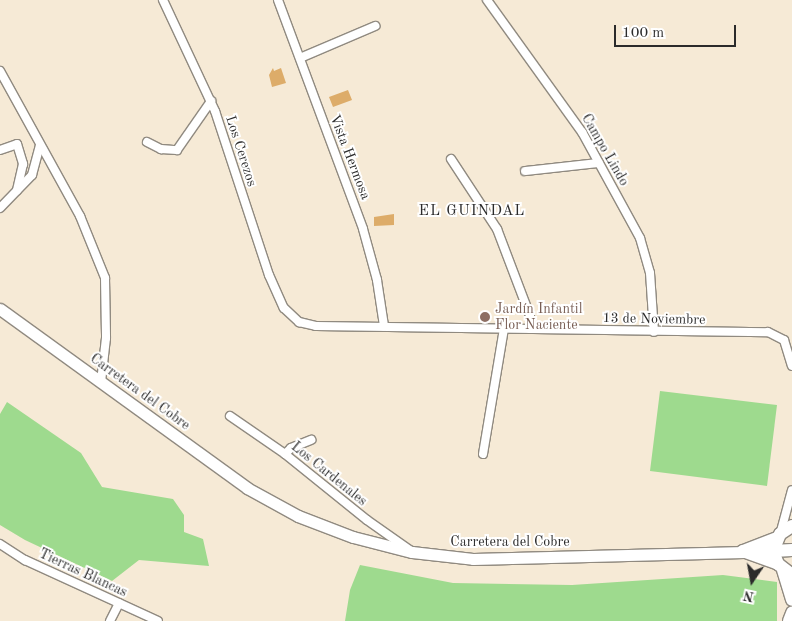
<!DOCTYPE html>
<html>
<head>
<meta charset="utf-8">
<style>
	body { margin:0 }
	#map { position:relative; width:792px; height:621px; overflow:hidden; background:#f6ead6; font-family:"Old Standard TT",serif }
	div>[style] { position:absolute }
	.green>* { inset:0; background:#9eda8e }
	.building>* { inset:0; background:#ddac69 }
	.roads { filter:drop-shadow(1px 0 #908a80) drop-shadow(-1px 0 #908a80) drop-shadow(0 1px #908a80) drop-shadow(0 -1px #908a80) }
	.street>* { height:8px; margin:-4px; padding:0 4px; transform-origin:4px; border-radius:4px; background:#fff }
	.secondary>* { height:11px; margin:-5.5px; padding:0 5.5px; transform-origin:5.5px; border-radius:5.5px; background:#fff }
	.primary>* { height:12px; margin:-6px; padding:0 6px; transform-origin:6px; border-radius:6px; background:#fff }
	.dots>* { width:14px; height:14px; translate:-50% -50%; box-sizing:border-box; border:2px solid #fff; border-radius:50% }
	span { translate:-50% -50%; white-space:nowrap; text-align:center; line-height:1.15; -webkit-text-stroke:4px #fff; paint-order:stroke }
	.street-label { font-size:14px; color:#2b2b2b }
	.education-label { font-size:14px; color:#785e54 }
	.left { translate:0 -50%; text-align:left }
	.neighbourhood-label { font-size:15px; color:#2b2b2b; letter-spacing:1px }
	.north { position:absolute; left:727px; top:556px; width:50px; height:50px; -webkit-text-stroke:4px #fff; paint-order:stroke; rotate:192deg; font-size:14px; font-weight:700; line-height:20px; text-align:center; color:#2b2b2b }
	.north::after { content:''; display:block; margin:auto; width:18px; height:22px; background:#2b2b2b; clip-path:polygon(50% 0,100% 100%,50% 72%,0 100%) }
	.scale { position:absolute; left:614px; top:25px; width:122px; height:22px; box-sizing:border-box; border:2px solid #2b2b2b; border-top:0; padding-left:6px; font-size:15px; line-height:18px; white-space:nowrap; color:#2b2b2b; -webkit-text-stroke:4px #fff; paint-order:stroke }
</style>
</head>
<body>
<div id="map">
	<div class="green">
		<i style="clip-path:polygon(660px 391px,777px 405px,767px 486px,650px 471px)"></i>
		<i style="clip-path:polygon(7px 402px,81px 453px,102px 487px,173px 499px,184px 515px,184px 532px,203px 539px,209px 566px,139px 560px,112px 581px,25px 540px,0 525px,0 414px)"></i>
		<i style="clip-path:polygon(360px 565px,453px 583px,572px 585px,723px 575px,777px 582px,777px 621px,345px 621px,350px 590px)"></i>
	</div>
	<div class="building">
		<i style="clip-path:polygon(273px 68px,274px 71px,281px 68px,286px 83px,272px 87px,269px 75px)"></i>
		<i style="clip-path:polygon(348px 90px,352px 100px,333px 107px,329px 97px)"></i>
		<i style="clip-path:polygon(394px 214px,394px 225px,374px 226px,374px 217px)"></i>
	</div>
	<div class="roads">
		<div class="street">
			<i style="left:163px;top:0;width:123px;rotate:64.9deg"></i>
			<i style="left:215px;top:111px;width:173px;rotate:71.8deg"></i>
			<i style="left:269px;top:275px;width:36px;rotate:66deg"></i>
			<i style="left:284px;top:308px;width:21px;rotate:43deg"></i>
			<i style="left:299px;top:322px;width:17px;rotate:13deg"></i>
			<i style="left:316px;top:326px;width:452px;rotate:0.8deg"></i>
			<i style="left:768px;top:332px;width:18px;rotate:27deg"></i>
			<i style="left:784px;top:340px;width:27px;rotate:73deg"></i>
			<i style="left:278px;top:0;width:244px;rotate:69.6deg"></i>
			<i style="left:363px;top:229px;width:53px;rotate:74.6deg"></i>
			<i style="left:377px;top:280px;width:47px;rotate:81.3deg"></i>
			<i style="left:487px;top:0;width:163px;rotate:54.3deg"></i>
			<i style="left:582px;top:132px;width:121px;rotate:61.3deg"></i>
			<i style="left:640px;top:238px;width:36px;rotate:74deg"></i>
			<i style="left:650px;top:273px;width:59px;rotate:86.1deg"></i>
			<i style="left:300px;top:58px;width:82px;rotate:-23.1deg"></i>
			<i style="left:0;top:71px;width:166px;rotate:61.1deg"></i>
			<i style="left:80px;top:216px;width:67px;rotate:68deg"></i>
			<i style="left:105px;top:278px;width:60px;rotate:89deg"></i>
			<i style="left:106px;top:338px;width:44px;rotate:96.5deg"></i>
			<i style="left:147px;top:142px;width:16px;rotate:27deg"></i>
			<i style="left:161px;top:149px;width:16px;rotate:4deg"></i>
			<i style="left:177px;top:150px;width:60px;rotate:-55.2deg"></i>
			<i style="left:0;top:150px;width:18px;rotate:-19deg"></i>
			<i style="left:17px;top:144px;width:21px;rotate:73deg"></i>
			<i style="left:23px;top:164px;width:27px;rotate:103deg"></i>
			<i style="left:451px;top:159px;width:84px;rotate:56.7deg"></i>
			<i style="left:497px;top:229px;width:93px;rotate:69.2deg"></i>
			<i style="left:530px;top:316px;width:13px;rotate:90deg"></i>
			<i style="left:525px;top:171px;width:74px;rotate:-6.2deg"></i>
			<i style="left:0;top:208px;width:46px;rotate:-45.9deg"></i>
			<i style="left:32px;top:175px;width:31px;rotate:-75deg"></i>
			<i style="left:230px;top:416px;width:67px;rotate:34.6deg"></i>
			<i style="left:285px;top:454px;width:105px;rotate:38.8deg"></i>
			<i style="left:367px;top:520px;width:54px;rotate:35.2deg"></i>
			<i style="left:285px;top:454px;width:8px;rotate:-45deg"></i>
			<i style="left:291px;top:448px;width:22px;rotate:-22deg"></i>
			<i style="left:483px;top:454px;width:128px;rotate:-80.5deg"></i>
			<i style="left:781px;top:531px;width:42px;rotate:-75deg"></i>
			<i style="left:0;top:544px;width:30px;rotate:33deg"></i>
			<i style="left:25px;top:560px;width:146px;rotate:24.6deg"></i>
			<i style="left:110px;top:621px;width:20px;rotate:-63deg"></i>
		</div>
		<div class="secondary">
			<i style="left:0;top:309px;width:305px;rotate:35.9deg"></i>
			<i style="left:247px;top:488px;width:58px;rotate:28.8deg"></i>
			<i style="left:298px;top:516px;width:59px;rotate:20.9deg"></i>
			<i style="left:353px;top:537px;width:61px;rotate:14.3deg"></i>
			<i style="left:412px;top:552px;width:61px;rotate:6.5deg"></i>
			<i style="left:473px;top:559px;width:300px;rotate:-1.5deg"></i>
		</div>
		<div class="primary">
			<i style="left:792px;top:526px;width:14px;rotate:146deg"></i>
			<i style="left:780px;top:534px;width:18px;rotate:112deg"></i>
			<i style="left:773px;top:551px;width:14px;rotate:69deg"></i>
			<i style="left:778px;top:564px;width:18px;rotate:38deg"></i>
			<i style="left:743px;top:551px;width:37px;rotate:20deg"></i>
			<i style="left:743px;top:551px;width:36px;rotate:-21deg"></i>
			<i style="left:773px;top:551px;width:19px;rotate:-3deg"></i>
			<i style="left:783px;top:570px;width:31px;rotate:73deg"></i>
			<i style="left:789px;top:621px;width:9px;rotate:-69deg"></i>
		</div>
	</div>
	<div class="dots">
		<i style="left:485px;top:317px;background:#8d6e63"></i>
	</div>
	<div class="street-label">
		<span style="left:605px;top:150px;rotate:60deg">Campo Lindo</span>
		<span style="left:241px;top:151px;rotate:72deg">Los Cerezos</span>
		<span style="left:350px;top:157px;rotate:69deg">Vista Hermosa</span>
		<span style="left:654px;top:319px;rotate:1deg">13 de Noviembre</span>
		<span style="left:140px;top:392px;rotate:36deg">Carretera del Cobre</span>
		<span style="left:329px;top:474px;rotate:39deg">Los Cardenales</span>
		<span style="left:510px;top:542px">Carretera del Cobre</span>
		<span style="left:83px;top:573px;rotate:25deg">Tierras Blancas</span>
	</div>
	<div class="education-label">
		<span class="left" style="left:495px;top:317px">Jardín Infantil<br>Flor Naciente</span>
	</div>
	<div class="neighbourhood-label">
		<span style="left:472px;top:212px">EL GUINDAL</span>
	</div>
	<div class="north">N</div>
	<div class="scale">100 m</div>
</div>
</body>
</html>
